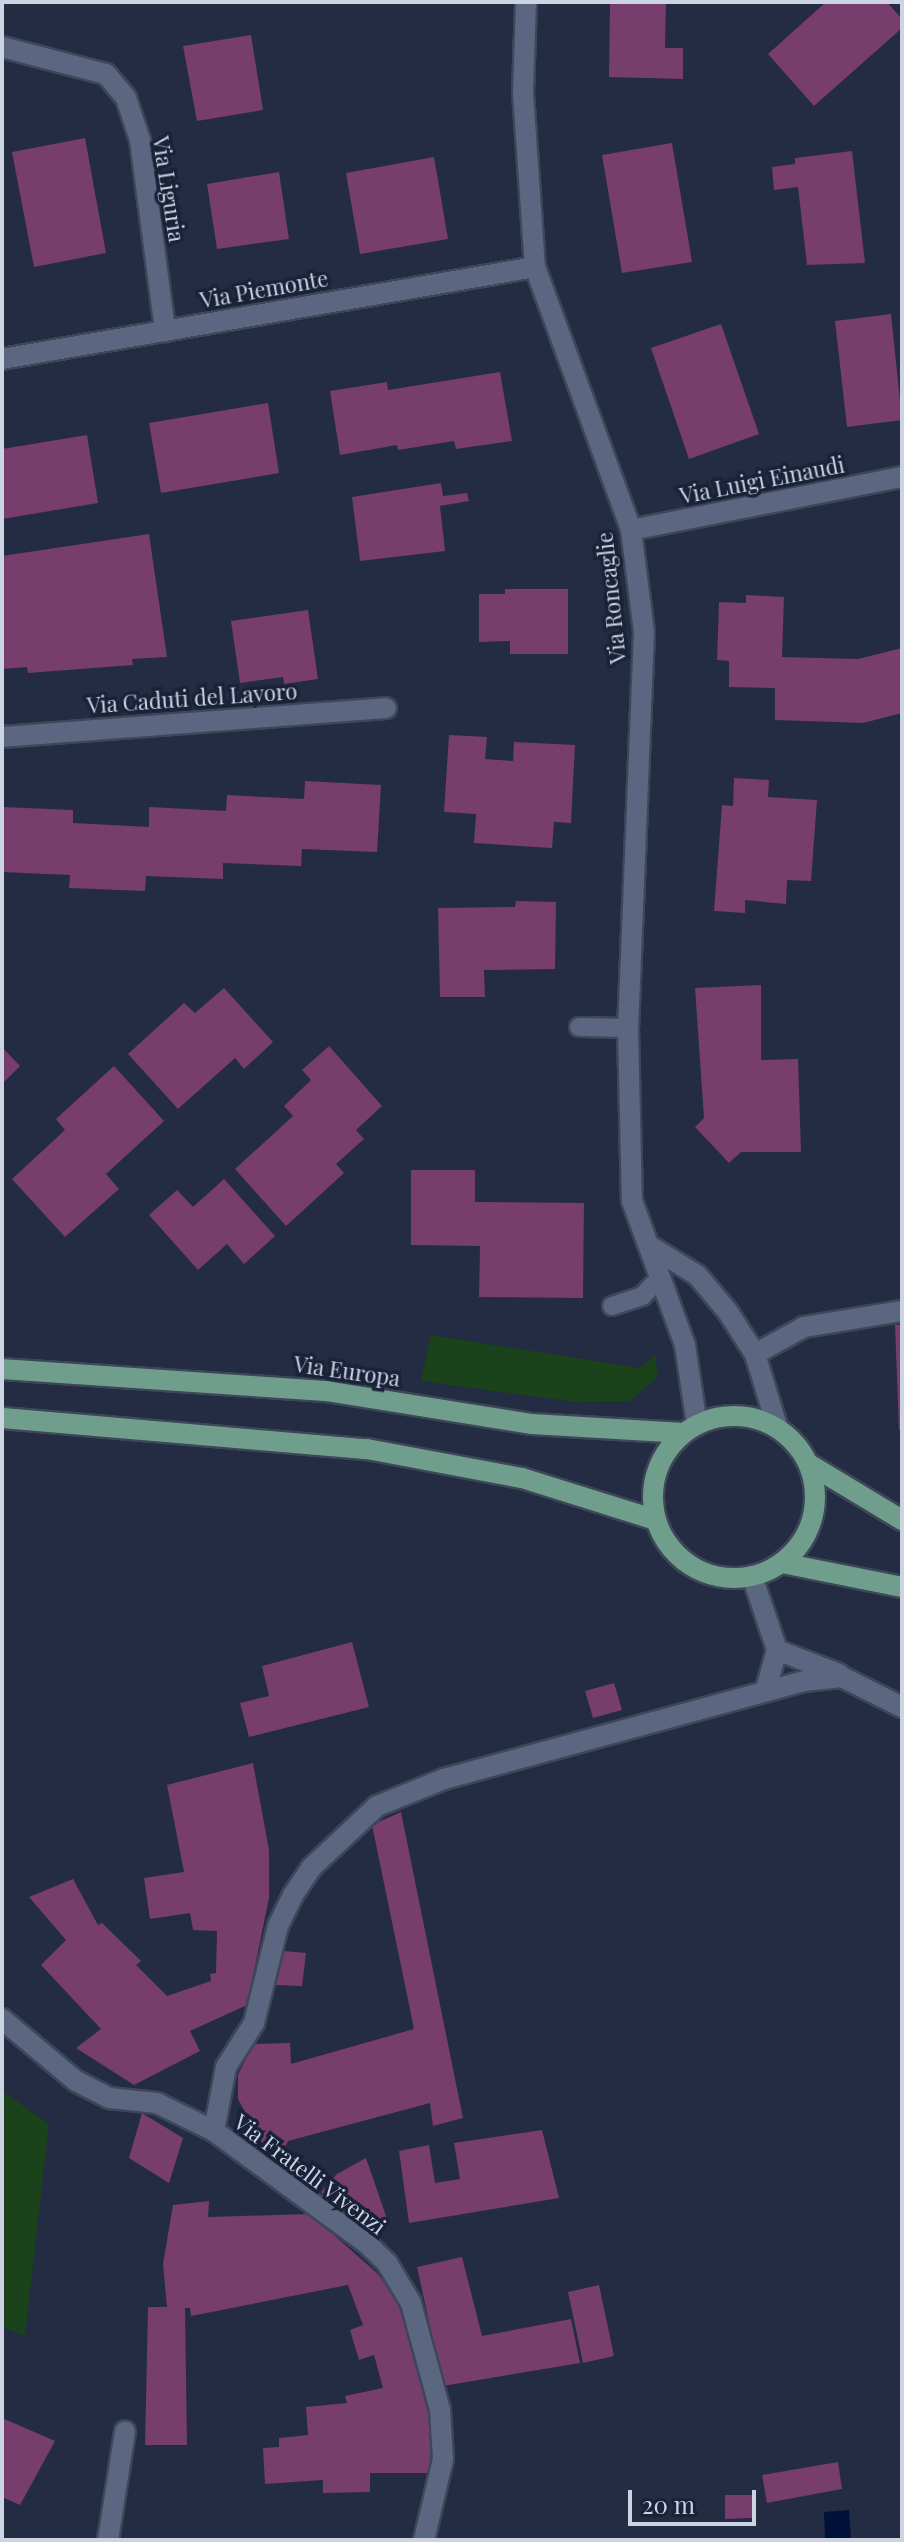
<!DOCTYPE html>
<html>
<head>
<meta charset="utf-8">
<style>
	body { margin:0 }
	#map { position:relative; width:904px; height:2542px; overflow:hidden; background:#232c43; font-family:"Playfair Display",serif }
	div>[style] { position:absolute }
	.green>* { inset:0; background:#1a421b }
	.water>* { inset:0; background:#001239 }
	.building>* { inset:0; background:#763d6d }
	.roads { filter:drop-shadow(2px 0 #3e4658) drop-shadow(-2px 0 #3e4658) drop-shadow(0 2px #3e4658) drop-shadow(0 -2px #3e4658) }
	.lane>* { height:18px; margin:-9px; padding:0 9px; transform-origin:9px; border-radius:9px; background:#5b6680 }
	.street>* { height:20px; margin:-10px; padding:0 10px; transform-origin:10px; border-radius:10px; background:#5b6680 }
	.primary>* { height:20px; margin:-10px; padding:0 10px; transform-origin:10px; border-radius:10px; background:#6f9f8c }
	.primary>.ring { margin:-10px; padding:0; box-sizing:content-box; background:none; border:20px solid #6f9f8c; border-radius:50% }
	span { translate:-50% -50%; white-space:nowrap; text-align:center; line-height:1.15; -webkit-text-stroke:7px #192238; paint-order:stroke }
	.street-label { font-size:22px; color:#ccd3e2 }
	.frame { position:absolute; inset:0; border:4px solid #ccd3e2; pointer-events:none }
	.scale { position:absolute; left:628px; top:2490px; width:128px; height:36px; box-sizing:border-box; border:4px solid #ccd3e2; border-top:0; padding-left:10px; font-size:24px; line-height:28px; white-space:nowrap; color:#ccd3e2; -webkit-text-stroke:6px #192238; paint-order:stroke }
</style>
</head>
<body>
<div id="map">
	<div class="green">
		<i style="clip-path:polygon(431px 1335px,640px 1368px,655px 1355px,658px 1376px,630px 1401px,575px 1402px,421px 1381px)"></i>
		<i style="clip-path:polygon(2px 2091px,49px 2124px,25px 2336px,2px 2327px)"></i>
	</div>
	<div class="water">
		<i style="clip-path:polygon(849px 2510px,851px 2540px,825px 2540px,824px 2512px)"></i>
	</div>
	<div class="building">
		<i style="clip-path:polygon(610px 2px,666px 2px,665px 48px,683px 48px,683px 79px,609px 77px)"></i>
		<i style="clip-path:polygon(826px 2px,887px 2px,902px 19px,902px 28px,814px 106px,768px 54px)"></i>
		<i style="clip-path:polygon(251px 35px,263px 110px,197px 121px,183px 46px)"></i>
		<i style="clip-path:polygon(85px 138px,106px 253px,34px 267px,12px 152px)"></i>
		<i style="clip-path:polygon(672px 143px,692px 262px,622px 273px,602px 155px)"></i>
		<i style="clip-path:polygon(852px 151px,865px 263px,807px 265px,798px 187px,774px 190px,772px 167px,795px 164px,795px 158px)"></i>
		<i style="clip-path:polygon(434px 157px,448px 239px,360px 254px,346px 173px)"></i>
		<i style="clip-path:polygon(279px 172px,289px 239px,217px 249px,207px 184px)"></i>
		<i style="clip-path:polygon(891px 314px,902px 420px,847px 427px,835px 321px)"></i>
		<i style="clip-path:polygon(721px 324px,759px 434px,689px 459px,651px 348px)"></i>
		<i style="clip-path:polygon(500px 372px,512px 441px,456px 449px,454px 441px,398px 450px,397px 445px,340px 455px,330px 391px,387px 382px,388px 390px)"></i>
		<i style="clip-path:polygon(268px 403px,279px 473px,161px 493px,149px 423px)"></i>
		<i style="clip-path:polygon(87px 435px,98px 503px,2px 519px,2px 449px)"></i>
		<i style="clip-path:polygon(441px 483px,443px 496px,467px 493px,469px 501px,440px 506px,445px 551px,360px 561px,352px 497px)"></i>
		<i style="clip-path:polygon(149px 534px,167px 657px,132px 659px,133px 665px,28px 673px,27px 667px,2px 669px,2px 556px)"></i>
		<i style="clip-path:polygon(505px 589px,568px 589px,568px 654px,510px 654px,510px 641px,479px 642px,479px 594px,505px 594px)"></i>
		<i style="clip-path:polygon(746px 595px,784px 597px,782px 657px,858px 659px,902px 648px,902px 713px,863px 723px,775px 720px,775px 688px,729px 687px,729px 661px,717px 660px,719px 602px,746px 603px)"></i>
		<i style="clip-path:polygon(308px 610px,318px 679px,284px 684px,283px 677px,240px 683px,231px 621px)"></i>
		<i style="clip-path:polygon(449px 735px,487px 737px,485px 759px,513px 761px,514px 742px,575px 745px,571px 823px,554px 822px,552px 848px,474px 843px,476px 814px,444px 812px)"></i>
		<i style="clip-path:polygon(734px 778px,769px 780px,768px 797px,817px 800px,811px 881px,787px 880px,786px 904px,745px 900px,745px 913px,714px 911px,722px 805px,733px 806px)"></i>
		<i style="clip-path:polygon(305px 781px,381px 785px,377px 852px,302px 849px,301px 866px,223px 863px,223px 879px,146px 876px,145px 891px,69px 888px,70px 875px,2px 872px,2px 807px,73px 810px,73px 823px,149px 827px,149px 807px,226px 811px,227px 795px,304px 799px)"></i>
		<i style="clip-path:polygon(516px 901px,556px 902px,555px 969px,484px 970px,485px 997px,440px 997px,438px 908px,515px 907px)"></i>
		<i style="clip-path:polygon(761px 985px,761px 1060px,798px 1059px,801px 1152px,741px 1152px,729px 1163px,695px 1127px,704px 1118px,695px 988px)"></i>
		<i style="clip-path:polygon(224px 988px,273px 1042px,244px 1069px,235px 1058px,178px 1109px,128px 1054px,184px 1003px,195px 1013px)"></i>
		<i style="clip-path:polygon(329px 1046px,382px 1106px,356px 1130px,364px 1139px,336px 1164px,344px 1173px,286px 1226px,235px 1169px,293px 1116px,284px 1106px,311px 1080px,302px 1070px)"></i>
		<i style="clip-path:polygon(2px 1047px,20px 1066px,2px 1084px)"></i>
		<i style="clip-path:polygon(114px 1066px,164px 1121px,106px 1174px,119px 1189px,65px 1237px,12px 1179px,65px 1130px,56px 1119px)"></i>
		<i style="clip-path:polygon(411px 1170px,475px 1170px,475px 1202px,584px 1203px,583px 1298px,479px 1297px,480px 1246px,411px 1245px)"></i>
		<i style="clip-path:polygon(224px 1179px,275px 1236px,244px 1264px,227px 1244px,198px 1270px,149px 1215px,177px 1190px,193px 1207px)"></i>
		<i style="clip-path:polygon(895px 1325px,902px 1325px,902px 1430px,899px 1430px)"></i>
		<i style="clip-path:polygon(352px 1642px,369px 1707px,249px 1737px,240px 1703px,269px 1696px,262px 1666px)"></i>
		<i style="clip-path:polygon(614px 1683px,622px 1710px,593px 1718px,585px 1691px)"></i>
		<i style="clip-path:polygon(253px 1763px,269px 1850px,269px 1898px,247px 2005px,190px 2031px,200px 2051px,134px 2085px,76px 2048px,101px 2029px,41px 1965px,66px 1940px,29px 1897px,73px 1879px,98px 1925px,102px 1923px,141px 1961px,136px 1965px,167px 1996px,211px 1981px,210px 1974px,216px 1973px,217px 1931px,193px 1930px,190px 1913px,150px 1919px,144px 1878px,184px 1872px,167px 1785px)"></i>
		<i style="clip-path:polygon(401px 1812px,463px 2118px,433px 2126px,430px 2103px,288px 2141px,279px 2161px,263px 2144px,238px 2099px,238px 2075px,253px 2044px,290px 2043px,291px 2064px,414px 2029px,372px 1825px)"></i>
		<i style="clip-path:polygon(284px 1951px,306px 1953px,302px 1986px,274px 1985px)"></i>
		<i style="clip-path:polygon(142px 2113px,183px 2138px,169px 2183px,129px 2158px)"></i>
		<i style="clip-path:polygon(542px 2130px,559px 2198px,409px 2223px,399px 2151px,429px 2145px,435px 2183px,460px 2179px,454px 2143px)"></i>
		<i style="clip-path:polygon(366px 2158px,388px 2222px,369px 2231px,321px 2192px,337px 2174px)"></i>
		<i style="clip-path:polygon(209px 2201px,208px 2217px,310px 2214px,377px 2273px,396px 2298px,411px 2343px,429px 2415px,431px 2473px,370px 2473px,370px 2492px,323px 2493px,323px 2480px,265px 2484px,263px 2448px,279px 2447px,279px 2438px,308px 2435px,306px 2407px,347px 2403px,345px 2396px,383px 2388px,374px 2355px,359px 2360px,350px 2330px,363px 2325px,348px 2285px,191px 2316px,190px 2308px,185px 2308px,187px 2445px,145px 2445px,148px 2307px,167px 2307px,163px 2264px,173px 2205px)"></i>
		<i style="clip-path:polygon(462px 2257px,482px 2336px,571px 2319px,580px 2363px,443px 2386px,417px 2267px)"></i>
		<i style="clip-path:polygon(599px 2285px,614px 2356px,583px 2363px,568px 2292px)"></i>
		<i style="clip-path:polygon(2px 2418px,55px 2441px,20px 2505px,2px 2497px)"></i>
		<i style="clip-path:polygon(838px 2462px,842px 2489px,767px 2503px,762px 2475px)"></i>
		<i style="clip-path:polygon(725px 2495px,752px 2495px,752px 2518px,725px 2519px)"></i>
	</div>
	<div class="roads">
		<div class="lane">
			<i style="left:579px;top:1027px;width:49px;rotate:1.2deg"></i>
			<i style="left:612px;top:1306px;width:32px;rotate:-18deg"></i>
			<i style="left:642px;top:1296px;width:27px;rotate:-45deg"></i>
		</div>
		<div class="street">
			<i style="left:526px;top:2px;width:90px;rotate:91.9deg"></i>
			<i style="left:523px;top:92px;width:175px;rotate:86.1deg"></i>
			<i style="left:535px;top:267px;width:280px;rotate:69.9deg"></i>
			<i style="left:631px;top:530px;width:103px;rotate:82.7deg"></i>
			<i style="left:644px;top:632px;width:396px;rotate:92.3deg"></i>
			<i style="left:628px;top:1028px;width:173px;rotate:88.7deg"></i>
			<i style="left:632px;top:1201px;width:153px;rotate:69.8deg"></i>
			<i style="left:685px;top:1345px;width:81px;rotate:81.5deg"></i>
			<i style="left:2px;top:47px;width:107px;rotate:14.6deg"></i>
			<i style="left:106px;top:74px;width:31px;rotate:50deg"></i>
			<i style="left:126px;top:98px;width:44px;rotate:71.6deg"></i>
			<i style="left:140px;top:140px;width:193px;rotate:82.5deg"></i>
			<i style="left:2px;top:359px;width:541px;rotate:-9.79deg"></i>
			<i style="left:631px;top:530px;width:276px;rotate:-11.1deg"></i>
			<i style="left:2px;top:737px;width:385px;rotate:-4.3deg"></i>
			<i style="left:653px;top:1248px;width:52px;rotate:31.5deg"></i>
			<i style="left:697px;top:1275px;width:48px;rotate:50deg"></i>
			<i style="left:728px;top:1312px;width:50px;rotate:57.3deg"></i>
			<i style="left:755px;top:1354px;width:78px;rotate:73deg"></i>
			<i style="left:755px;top:1354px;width:56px;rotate:-28.9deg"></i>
			<i style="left:804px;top:1327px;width:99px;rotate:-9.3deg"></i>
			<i style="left:752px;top:1576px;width:78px;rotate:71.3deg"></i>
			<i style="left:777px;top:1650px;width:40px;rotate:106deg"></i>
			<i style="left:777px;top:1650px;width:66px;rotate:21.2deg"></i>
			<i style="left:2px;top:2019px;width:97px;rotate:40deg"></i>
			<i style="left:76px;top:2081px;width:38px;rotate:27deg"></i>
			<i style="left:110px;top:2098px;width:47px;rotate:6.1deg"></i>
			<i style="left:157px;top:2103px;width:64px;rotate:26.2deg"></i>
			<i style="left:108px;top:2540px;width:110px;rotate:-81.1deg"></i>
			<i style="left:424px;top:2540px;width:83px;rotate:-76.8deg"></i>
			<i style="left:443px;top:2459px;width:49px;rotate:-93.5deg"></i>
			<i style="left:440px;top:2410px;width:111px;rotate:-105.2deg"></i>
			<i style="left:411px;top:2303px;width:47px;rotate:-121deg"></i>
			<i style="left:387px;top:2263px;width:29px;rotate:-136deg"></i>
			<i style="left:366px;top:2243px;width:189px;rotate:-143.6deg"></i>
			<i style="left:214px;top:2131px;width:65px;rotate:-79.4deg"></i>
			<i style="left:226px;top:2067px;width:52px;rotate:-57.5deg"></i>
			<i style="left:254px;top:2023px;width:100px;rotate:-76.1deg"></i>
			<i style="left:278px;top:1926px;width:34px;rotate:-64deg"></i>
			<i style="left:293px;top:1895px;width:32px;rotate:-56deg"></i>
			<i style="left:311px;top:1868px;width:91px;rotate:-43.2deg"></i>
			<i style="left:377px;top:1806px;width:72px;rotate:-21.9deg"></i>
			<i style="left:444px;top:1779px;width:373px;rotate:-15.2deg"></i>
			<i style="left:804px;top:1681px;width:38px;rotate:-6deg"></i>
			<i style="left:842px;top:1677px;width:67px;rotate:26.6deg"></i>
		</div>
		<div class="primary">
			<i style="left:2px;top:1369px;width:325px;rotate:3.9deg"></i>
			<i style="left:326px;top:1391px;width:209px;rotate:9.1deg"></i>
			<i style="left:532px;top:1424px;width:152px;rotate:3.4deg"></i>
			<i class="ring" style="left:653px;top:1416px;width:142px;height:142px"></i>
			<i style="left:2px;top:1418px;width:366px;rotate:4.9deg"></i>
			<i style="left:367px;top:1449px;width:158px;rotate:10.6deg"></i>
			<i style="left:522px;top:1478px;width:140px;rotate:17.4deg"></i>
			<i style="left:809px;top:1464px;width:109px;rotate:31.1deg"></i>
			<i style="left:782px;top:1563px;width:122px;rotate:11.3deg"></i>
		</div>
	</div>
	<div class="street-label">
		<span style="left:169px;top:189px;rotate:81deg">Via Liguria</span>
		<span style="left:264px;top:289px;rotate:-10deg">Via Piemonte</span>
		<span style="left:762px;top:480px;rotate:-11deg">Via Luigi Einaudi</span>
		<span style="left:611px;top:598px;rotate:-96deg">Via Roncaglie</span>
		<span style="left:192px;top:698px;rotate:-4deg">Via Caduti del Lavoro</span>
		<span style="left:347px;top:1371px;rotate:8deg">Via Europa</span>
		<span style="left:310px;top:2174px;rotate:37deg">Via Fratelli Vivenzi</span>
	</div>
	<div class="frame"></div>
	<div class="scale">20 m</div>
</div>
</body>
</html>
